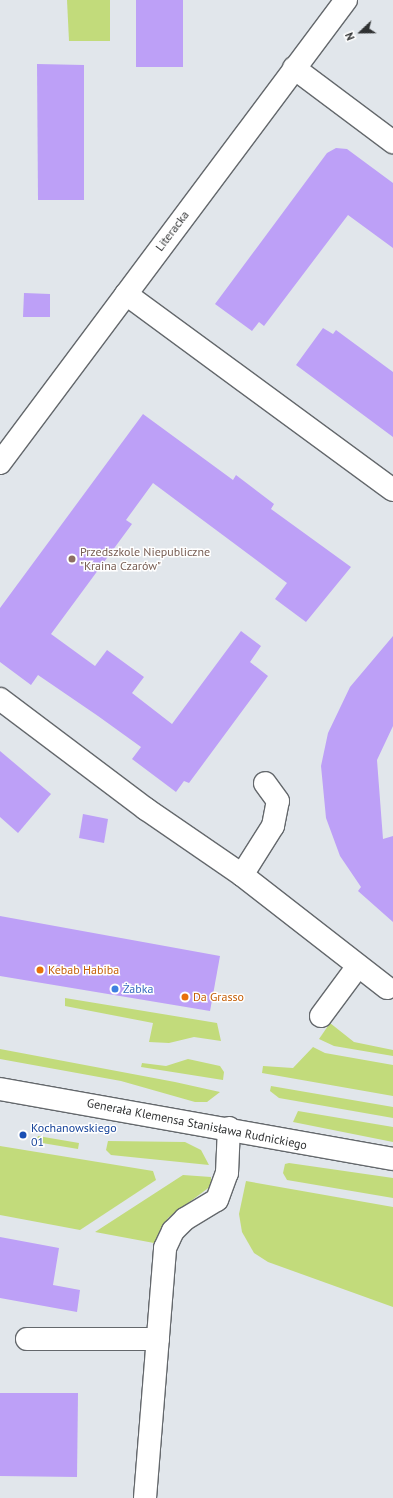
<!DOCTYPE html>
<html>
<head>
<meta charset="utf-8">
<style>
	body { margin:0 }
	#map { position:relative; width:393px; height:1498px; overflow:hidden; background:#e1e6eb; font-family:"PT Sans",sans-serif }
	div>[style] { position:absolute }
	.green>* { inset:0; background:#c2db7b }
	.building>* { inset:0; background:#bda0f7 }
	.roads { filter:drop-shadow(1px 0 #64686c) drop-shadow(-1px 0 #64686c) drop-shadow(0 1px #64686c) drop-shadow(0 -1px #64686c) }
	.minor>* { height:22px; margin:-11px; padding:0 11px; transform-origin:11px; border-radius:11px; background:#fff }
	.dots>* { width:11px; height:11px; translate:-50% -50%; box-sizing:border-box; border:2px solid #fff; border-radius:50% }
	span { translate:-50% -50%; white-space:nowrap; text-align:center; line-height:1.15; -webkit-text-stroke:3px #fff; paint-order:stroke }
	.street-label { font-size:12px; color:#2f3132 }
	.education-label { font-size:12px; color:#785e54 }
	.left { translate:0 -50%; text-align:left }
	.food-label { font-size:12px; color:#c56008 }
	.shop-label { font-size:12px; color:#366cbe }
	.transit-label { font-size:12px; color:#164399 }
	.north { position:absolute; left:341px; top:12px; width:40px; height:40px; -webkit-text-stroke:3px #fff; paint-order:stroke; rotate:248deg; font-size:11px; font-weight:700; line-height:16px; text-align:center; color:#2f3132 }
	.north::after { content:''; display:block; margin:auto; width:14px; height:18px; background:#2f3132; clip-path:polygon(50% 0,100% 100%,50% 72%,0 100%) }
</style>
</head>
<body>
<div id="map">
	<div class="green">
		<i style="clip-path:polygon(67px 0,110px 0,110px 41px,69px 41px)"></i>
		<i style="clip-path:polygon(65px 998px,217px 1023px,221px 1041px,194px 1037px,169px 1043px,149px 1042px,153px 1023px,65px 1006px)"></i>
		<i style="clip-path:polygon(330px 1023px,354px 1042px,393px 1050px,393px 1056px,334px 1046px,319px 1039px)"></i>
		<i style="clip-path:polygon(313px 1047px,325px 1053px,393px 1065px,393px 1096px,262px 1073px,263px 1066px,293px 1068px)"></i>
		<i style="clip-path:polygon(0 1049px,175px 1082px,220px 1092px,207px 1102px,195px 1102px,121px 1081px,0 1059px)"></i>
		<i style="clip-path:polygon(188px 1059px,220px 1066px,224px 1072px,223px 1080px,141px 1067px,142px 1063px,166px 1066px)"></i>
		<i style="clip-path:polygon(271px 1086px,393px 1107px,393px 1118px,279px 1098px,270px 1091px)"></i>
		<i style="clip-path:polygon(298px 1111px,393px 1127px,393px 1142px,293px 1122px)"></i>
		<i style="clip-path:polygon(38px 1136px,79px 1143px,78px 1149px,36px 1142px)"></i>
		<i style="clip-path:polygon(108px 1141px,185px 1142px,201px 1150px,209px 1165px,111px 1155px,106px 1150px)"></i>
		<i style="clip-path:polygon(0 1146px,153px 1171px,156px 1180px,80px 1230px,0 1215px)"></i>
		<i style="clip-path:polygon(289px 1163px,393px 1178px,393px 1198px,287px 1180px,283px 1173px,285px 1164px)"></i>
		<i style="clip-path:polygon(183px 1175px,211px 1177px,211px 1186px,168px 1218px,154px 1243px,95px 1232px)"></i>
		<i style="clip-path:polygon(246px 1181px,393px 1207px,393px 1307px,268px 1262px,254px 1253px,242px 1232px,239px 1214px)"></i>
	</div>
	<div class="building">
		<i style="clip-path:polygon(136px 0,183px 0,183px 67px,136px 67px)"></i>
		<i style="clip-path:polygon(37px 64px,84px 65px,84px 200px,38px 200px)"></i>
		<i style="clip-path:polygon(336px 148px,347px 149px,393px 183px,393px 248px,348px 215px,264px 326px,259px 322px,252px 331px,215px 304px,327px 153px)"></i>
		<i style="clip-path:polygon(24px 293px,50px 294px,50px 317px,23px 317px)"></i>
		<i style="clip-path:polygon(323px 328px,333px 334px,336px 330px,393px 372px,393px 437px,296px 365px)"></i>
		<i style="clip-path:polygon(143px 414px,233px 480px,236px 475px,274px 504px,271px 509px,351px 567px,306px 622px,275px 599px,287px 583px,153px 483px,126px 520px,132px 524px,51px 634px,95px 666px,107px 650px,144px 677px,132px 693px,172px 724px,241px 631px,261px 646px,250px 662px,268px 676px,189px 783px,184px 781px,176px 792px,132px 759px,141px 747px,98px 716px,38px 675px,31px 685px,0 662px,0 608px)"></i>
		<i style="clip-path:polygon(393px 636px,393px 726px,377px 760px,383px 839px,393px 836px,393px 922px,358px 891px,361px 887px,340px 856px,326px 818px,321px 766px,328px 733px,350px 687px)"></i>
		<i style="clip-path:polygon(0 751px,51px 794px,18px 833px,0 817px)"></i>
		<i style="clip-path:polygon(83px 814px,108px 819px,104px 843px,79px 838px)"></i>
		<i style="clip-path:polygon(0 916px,220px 956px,210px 1011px,0 976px)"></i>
		<i style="clip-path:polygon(0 1237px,59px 1248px,53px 1285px,80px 1290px,77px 1312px,0 1298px)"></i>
		<i style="clip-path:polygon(0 1393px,78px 1393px,77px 1477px,0 1476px)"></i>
	</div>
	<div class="roads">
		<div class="minor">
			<i style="left:294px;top:68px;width:124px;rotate:36.8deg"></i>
			<i style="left:126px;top:294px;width:331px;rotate:36.3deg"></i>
			<i style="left:0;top:463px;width:578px;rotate:-53.23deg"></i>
			<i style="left:0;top:699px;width:183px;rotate:37deg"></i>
			<i style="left:146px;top:809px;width:116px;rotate:34.5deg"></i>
			<i style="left:242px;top:875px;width:184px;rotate:37.9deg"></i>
			<i style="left:242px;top:875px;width:58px;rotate:-57.7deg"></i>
			<i style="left:273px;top:826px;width:25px;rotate:-79deg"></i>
			<i style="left:278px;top:801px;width:22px;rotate:-126deg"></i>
			<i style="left:321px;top:1016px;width:62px;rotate:-53.5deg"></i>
			<i style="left:0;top:1089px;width:399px;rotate:10.1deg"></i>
			<i style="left:27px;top:1339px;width:131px"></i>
			<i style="left:145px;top:1498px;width:251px;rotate:-85.4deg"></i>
			<i style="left:165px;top:1248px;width:19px;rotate:-65deg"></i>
			<i style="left:173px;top:1231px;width:17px;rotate:-45deg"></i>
			<i style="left:185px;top:1219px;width:37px;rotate:-31deg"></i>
			<i style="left:217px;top:1200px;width:29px;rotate:-70deg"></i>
			<i style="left:227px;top:1173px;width:45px;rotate:-87.5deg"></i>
		</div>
	</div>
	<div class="dots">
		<i style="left:72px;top:559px;background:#8d6e63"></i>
		<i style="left:40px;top:970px;background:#e8710a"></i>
		<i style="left:115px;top:989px;background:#3f7fe0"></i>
		<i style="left:185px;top:997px;background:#e8710a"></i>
		<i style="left:23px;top:1135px;background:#1a4fb4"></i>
	</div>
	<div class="street-label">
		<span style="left:172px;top:231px;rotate:-53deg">Literacka</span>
		<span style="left:197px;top:1124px;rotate:11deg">Generała Klemensa Stanisława Rudnickiego</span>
	</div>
	<div class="education-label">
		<span class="left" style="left:80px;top:559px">Przedszkole Niepubliczne<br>"Kraina Czarów"</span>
	</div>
	<div class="food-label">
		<span class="left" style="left:48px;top:970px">Kebab Habiba</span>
		<span class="left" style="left:193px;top:997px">Da Grasso</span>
	</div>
	<div class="shop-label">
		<span class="left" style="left:123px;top:989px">Żabka</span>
	</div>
	<div class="transit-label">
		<span class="left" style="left:31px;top:1135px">Kochanowskiego<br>01</span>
	</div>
	<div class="north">N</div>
</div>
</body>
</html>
